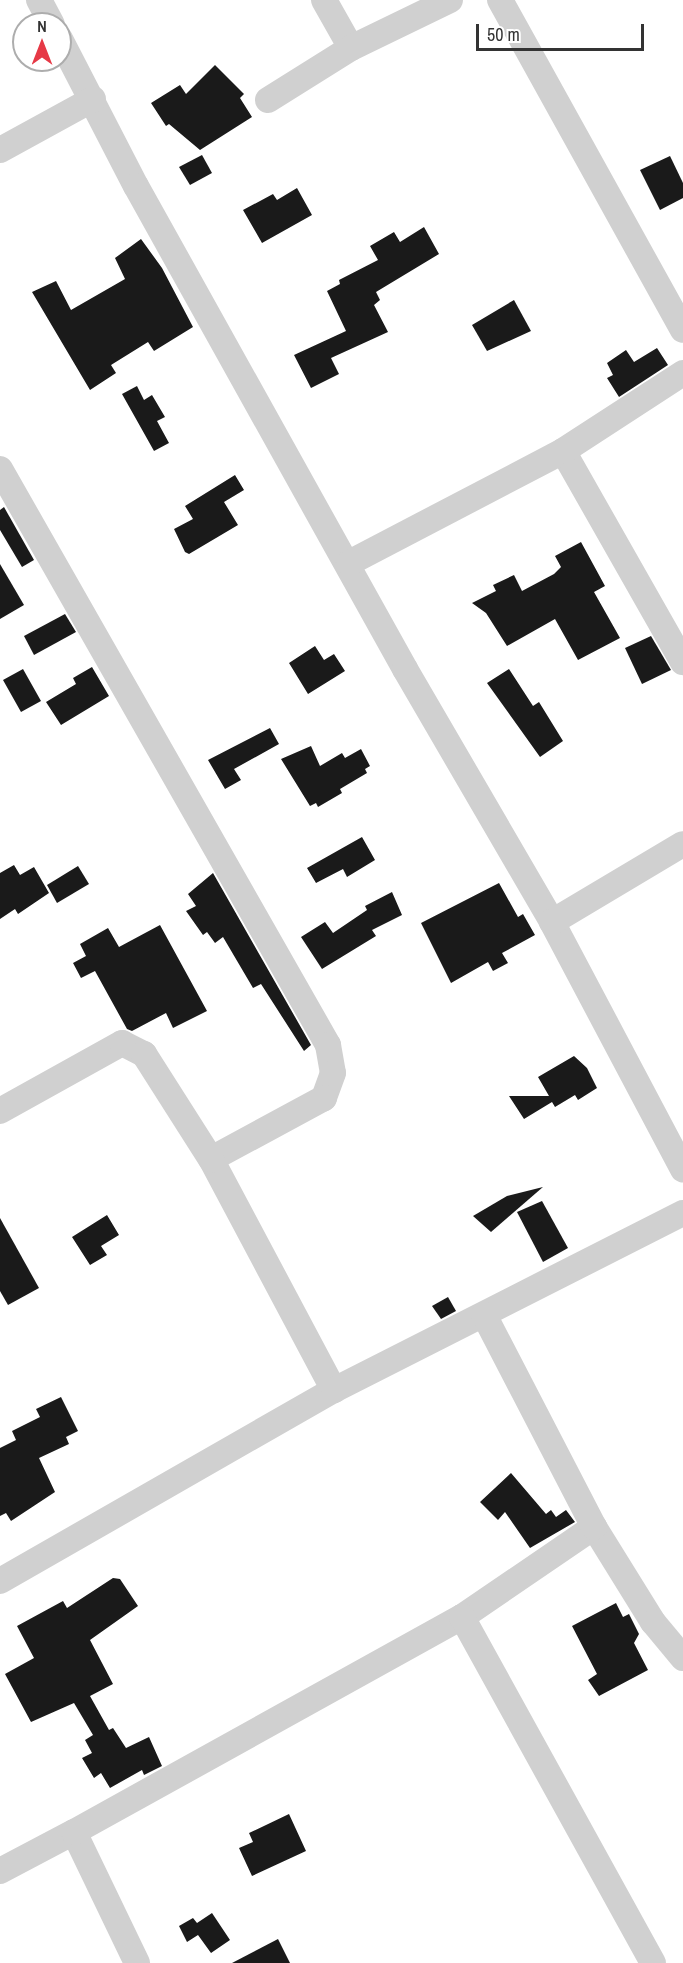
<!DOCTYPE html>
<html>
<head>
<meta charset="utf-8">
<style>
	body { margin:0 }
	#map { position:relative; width:683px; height:1963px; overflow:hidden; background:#fff; font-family:"Archivo Narrow",sans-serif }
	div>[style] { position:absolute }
	.building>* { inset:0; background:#1a1a1a }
	.minor>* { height:26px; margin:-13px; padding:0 13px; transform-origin:13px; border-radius:13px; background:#d0d0d0 }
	span { translate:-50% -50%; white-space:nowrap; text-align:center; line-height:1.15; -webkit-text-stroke:6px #fff; paint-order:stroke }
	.north { position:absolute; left:12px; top:12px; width:60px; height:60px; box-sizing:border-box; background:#fff; border:2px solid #adadad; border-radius:50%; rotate:0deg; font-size:16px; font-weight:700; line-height:24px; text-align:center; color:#333 }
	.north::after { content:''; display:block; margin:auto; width:21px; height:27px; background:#e63946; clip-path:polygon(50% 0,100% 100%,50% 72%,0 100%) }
	.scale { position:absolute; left:476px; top:24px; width:168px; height:27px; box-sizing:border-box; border:3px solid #333; border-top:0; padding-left:8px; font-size:18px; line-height:21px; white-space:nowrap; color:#333; -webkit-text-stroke:4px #fff; paint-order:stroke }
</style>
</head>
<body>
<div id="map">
	<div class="building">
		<i style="clip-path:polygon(215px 65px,244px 94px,240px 98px,252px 117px,200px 150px,169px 124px,166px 126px,151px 103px,180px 85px,186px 94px)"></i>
		<i style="clip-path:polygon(202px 155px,212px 173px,190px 185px,179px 167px)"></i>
		<i style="clip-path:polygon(670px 156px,683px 183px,683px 198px,660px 210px,640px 170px)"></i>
		<i style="clip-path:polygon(297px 188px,312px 215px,262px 243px,243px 210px,273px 194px,277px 200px)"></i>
		<i style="clip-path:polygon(424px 227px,439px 254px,376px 292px,380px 300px,374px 305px,388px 332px,331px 358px,339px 374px,311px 388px,294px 355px,346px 331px,327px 291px,340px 284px,339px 280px,378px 260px,370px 246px,394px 232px,400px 242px)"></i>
		<i style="clip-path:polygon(141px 239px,162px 268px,193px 327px,154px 351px,148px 342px,111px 365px,116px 373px,90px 390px,32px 292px,56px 281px,71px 310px,125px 279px,115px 258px)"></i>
		<i style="clip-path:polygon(514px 300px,531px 331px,487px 351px,472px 325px)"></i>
		<i style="clip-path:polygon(657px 348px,668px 365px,619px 397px,607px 378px,613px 375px,607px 363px,626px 350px,634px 362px)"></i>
		<i style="clip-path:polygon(137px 386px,144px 400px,152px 395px,165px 417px,157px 421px,169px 443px,154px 451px,122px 394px)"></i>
		<i style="clip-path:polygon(235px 475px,244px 490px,224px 502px,238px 525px,189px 554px,185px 552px,174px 529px,193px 519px,185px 506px)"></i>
		<i style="clip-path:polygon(4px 507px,34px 560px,22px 567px,0 530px,0 510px)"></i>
		<i style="clip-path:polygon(581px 542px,605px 586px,594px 592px,620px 638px,578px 660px,555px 619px,507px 646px,486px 613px,472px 603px,496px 591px,493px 585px,514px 575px,522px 591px,554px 574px,561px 567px,555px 556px)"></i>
		<i style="clip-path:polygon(0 564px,24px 605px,0 619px)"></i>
		<i style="clip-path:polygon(65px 614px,76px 632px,34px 655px,24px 636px)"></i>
		<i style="clip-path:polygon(651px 636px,671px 670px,642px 684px,625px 648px)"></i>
		<i style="clip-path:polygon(315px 646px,324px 660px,334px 654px,345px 671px,308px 694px,289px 663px)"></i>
		<i style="clip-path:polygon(92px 667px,109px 696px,61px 725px,46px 702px,76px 684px,73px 678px)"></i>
		<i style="clip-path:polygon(23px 669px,41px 701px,21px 712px,3px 680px)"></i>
		<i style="clip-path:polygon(509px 669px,533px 706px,539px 702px,563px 741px,540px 757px,487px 683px)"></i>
		<i style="clip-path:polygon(270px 728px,279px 744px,234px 769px,241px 780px,225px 789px,208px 760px)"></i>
		<i style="clip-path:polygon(311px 746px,320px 766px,342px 753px,345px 758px,361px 749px,370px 766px,365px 769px,367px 773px,340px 789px,342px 793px,318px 807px,316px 803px,310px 806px,281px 759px)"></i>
		<i style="clip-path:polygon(362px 837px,375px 860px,347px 877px,343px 869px,316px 883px,307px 868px)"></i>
		<i style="clip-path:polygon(14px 865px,20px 875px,34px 867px,49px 893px,18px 914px,15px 909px,0 919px,0 873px)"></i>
		<i style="clip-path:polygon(78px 866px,89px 884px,57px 903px,47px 885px)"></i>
		<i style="clip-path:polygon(213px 873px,311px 1045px,304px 1051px,261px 984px,253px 988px,223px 937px,215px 943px,207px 932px,203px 935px,186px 911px,196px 906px,188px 894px)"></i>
		<i style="clip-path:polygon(499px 883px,518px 917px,523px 914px,535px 935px,502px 953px,508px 963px,493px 971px,488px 962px,451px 983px,421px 923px)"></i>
		<i style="clip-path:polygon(392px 892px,402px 915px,372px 930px,376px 936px,322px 969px,301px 937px,325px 922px,333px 933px,367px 910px,365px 906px)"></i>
		<i style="clip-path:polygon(160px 925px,207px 1011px,173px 1028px,166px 1013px,132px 1031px,127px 1029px,95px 971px,81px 978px,73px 963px,86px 956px,80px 944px,108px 928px,119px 947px)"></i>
		<i style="clip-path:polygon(574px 1056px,587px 1068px,597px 1088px,578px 1100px,575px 1095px,555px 1107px,552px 1102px,524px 1119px,509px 1096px,549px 1096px,538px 1077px)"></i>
		<i style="clip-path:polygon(543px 1187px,491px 1232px,473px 1216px,507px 1196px)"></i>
		<i style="clip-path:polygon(542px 1201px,568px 1248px,543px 1262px,517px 1212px)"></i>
		<i style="clip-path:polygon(107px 1215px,119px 1235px,101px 1246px,107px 1255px,90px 1265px,72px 1237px)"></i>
		<i style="clip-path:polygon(0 1218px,39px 1288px,8px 1305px,0 1291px)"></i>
		<i style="clip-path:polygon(448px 1297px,456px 1311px,441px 1319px,432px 1306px)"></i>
		<i style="clip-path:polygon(61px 1397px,78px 1431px,66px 1437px,69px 1444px,39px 1458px,55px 1492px,11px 1521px,6px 1513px,0 1516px,0 1448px,16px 1440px,12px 1431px,40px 1417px,36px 1409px)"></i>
		<i style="clip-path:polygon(511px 1473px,546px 1514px,551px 1510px,556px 1517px,566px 1510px,575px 1522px,530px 1548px,505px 1512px,498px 1520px,480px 1502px)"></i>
		<i style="clip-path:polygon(113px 1578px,120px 1579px,138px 1606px,90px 1640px,113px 1684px,90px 1696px,109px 1730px,113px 1728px,126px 1748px,149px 1737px,162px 1766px,144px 1775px,142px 1770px,110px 1788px,101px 1773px,94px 1778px,82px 1758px,92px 1753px,85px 1740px,93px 1735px,74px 1703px,31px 1722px,5px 1674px,34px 1658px,17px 1626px,63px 1601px,67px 1608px)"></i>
		<i style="clip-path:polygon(616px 1603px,623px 1617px,629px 1614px,639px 1634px,634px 1643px,648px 1670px,599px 1696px,588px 1680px,597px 1674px,572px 1626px)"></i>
		<i style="clip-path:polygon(289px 1814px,306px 1851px,252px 1876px,239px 1848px,253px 1842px,249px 1833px)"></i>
		<i style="clip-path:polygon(212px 1913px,230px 1940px,211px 1953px,198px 1935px,187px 1942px,179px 1926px,193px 1918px,197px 1923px)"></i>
		<i style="clip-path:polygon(278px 1939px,290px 1963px,232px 1963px)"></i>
	</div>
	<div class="minor">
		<i style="left:39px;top:0;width:27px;rotate:62deg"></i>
		<i style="left:324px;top:0;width:55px;rotate:60.6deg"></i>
		<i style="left:500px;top:0;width:377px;rotate:61deg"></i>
		<i style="left:60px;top:39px;width:165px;rotate:62.7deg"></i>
		<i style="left:136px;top:186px;width:553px;rotate:60.88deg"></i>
		<i style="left:405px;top:669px;width:293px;rotate:59.8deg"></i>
		<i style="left:552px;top:922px;width:280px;rotate:62.1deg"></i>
		<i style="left:268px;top:100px;width:98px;rotate:-32.1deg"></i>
		<i style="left:351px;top:48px;width:110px;rotate:-25.9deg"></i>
		<i style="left:0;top:150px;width:106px;rotate:-28.7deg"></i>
		<i style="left:563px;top:451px;width:243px;rotate:60.4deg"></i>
		<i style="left:0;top:469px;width:663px;rotate:60.34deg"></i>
		<i style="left:328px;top:1045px;width:28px;rotate:80deg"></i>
		<i style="left:333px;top:1073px;width:27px;rotate:110deg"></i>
		<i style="left:324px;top:1098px;width:128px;rotate:151.6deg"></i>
		<i style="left:211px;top:1159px;width:262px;rotate:62deg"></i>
		<i style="left:349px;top:563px;width:242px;rotate:-27.6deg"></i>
		<i style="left:563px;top:451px;width:143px;rotate:-33deg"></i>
		<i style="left:552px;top:922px;width:152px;rotate:-30.8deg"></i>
		<i style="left:0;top:1111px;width:140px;rotate:-29.1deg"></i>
		<i style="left:122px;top:1043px;width:25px;rotate:27deg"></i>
		<i style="left:144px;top:1054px;width:125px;rotate:57.5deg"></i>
		<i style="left:594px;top:1527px;width:112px;rotate:58.2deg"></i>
		<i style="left:653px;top:1622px;width:47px;rotate:50.2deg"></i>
		<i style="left:0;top:1581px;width:385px;rotate:-29.8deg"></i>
		<i style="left:334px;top:1390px;width:391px;rotate:-26.9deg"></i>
		<i style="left:462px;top:1617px;width:160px;rotate:-34.3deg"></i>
		<i style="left:594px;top:1527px;width:239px;rotate:-117.4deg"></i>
		<i style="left:0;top:1871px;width:84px;rotate:-27.8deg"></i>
		<i style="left:137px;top:1963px;width:145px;rotate:-115.7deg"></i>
		<i style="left:74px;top:1832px;width:444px;rotate:-29deg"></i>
		<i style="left:462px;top:1617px;width:395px;rotate:61.1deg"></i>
	</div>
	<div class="north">N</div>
	<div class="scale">50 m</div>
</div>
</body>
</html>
